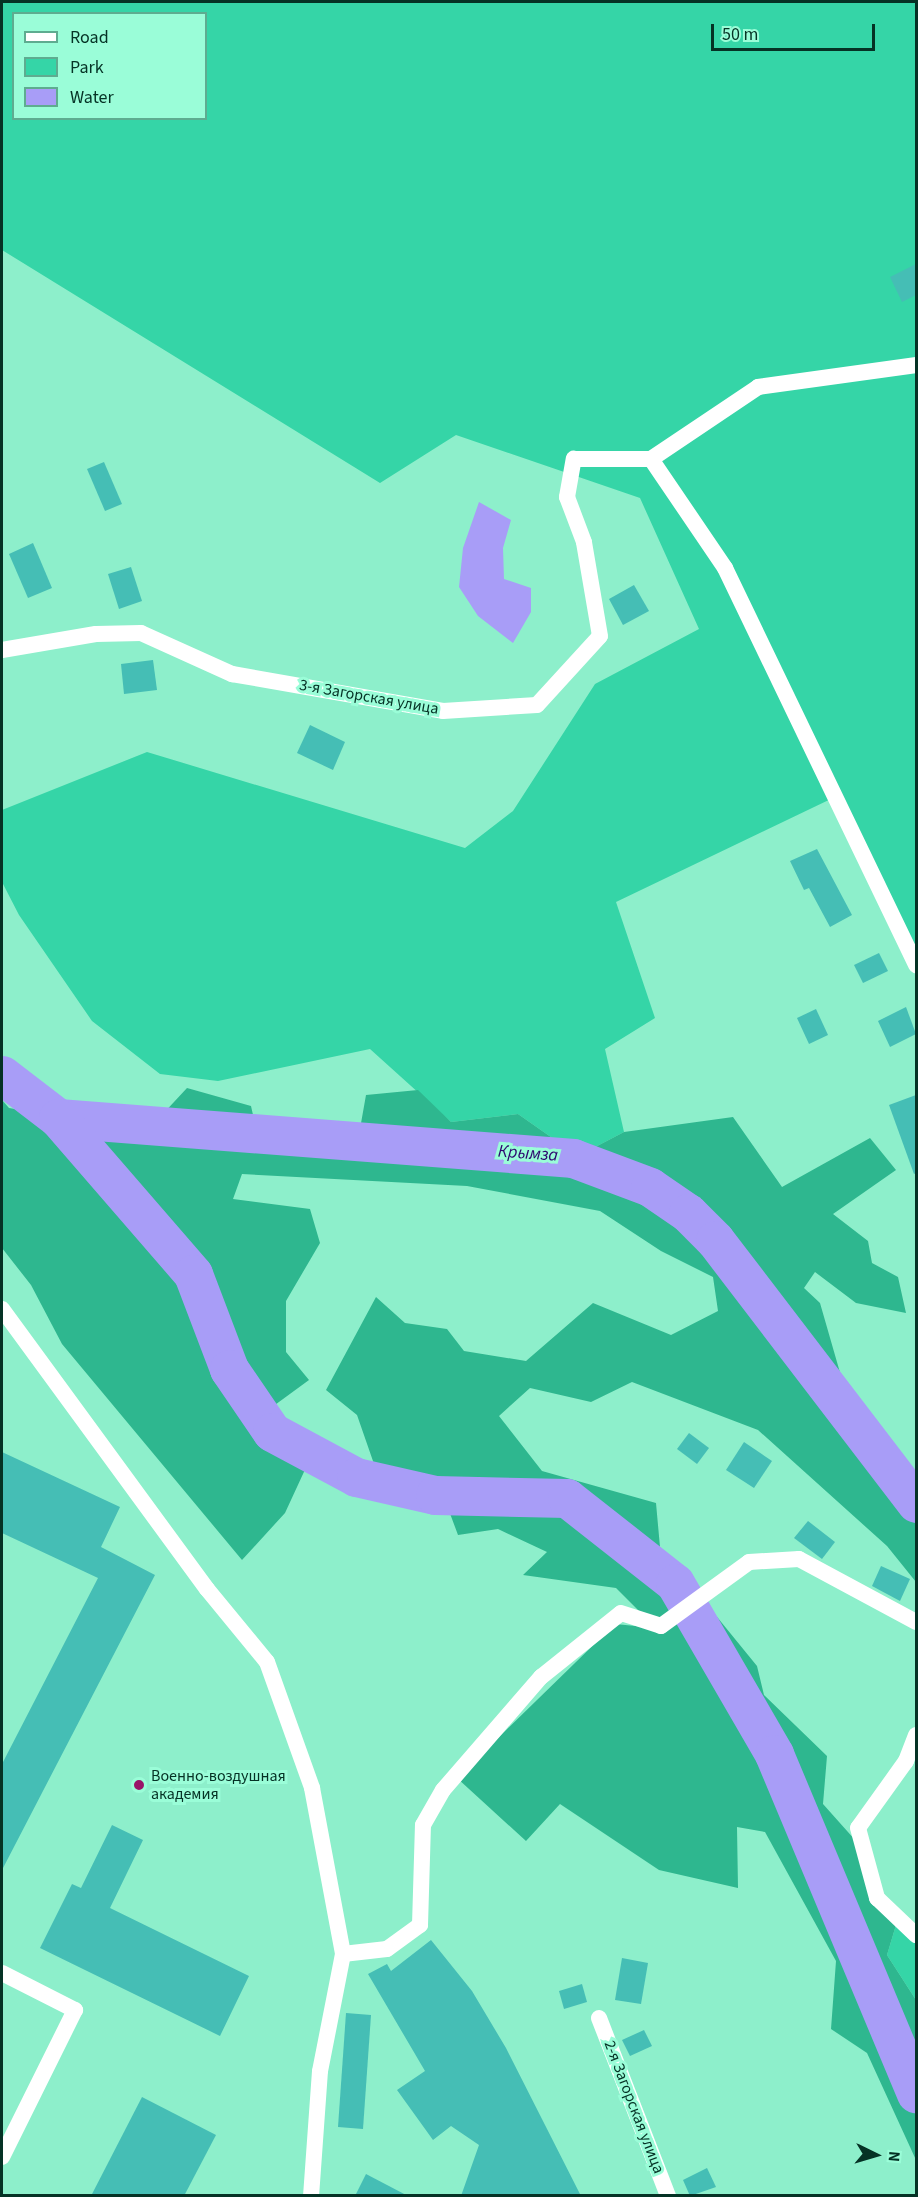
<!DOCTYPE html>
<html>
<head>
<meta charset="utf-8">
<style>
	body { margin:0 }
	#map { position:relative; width:918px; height:2197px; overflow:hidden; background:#8defcb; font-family:"Source Sans 3",sans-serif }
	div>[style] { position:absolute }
	.green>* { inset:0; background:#35d5a7 }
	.forest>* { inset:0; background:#2eb78f }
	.water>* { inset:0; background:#a89df7 }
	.river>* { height:39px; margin:-19.5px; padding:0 19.5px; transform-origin:19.5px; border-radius:19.5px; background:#a89df7 }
	.building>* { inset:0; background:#45beb5 }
	.minor>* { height:16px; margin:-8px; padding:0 8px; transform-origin:8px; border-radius:8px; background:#fff }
	.dots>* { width:16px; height:16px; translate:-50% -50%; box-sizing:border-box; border:3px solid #9afdd8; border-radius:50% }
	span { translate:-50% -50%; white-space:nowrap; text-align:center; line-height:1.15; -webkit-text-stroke:6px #9afdd8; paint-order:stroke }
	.street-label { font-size:16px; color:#053225 }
	.poi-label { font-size:16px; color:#053225 }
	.left { translate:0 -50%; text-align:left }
	.water-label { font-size:18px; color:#2d076e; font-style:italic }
	.frame { position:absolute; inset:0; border:3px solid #053225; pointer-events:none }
	.legend { position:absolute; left:12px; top:12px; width:195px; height:108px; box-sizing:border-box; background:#9afdd8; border:2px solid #5eac90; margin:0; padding:8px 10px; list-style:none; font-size:18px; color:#053225 }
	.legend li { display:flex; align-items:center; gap:12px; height:30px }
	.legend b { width:30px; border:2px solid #5eac90 }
	.north { position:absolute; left:846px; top:2125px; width:60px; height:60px; -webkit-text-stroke:4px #9afdd8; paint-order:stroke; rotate:95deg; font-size:16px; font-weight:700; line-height:24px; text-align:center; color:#053225 }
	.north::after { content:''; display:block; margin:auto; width:21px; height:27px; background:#053225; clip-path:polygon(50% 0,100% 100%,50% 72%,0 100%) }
	.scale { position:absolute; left:711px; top:24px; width:164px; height:27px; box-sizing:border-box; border:3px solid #053225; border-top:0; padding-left:8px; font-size:18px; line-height:21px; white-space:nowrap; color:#053225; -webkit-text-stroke:4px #9afdd8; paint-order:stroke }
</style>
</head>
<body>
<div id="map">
	<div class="green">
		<i style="clip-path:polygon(evenodd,2px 2px,916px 2px,916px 965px,835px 797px,616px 902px,655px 1018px,605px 1049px,624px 1132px,578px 1156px,518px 1114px,451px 1122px,370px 1049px,218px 1081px,160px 1074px,92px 1021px,19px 915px,2px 882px,2px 810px,147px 752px,465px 848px,513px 811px,595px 684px,699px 629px,640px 498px,456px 435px,380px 483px,2px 250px,2px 2px,14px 14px,206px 14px,206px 118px,14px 118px,14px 14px)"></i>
		<i style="clip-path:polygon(896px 1925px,916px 1927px,916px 2000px,887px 1955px)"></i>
	</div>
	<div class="forest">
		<i style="clip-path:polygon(187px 1088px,251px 1106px,258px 1137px,355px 1157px,366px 1095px,418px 1090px,451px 1122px,518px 1114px,578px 1156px,624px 1132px,733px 1117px,782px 1187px,870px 1138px,896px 1170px,833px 1214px,868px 1241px,872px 1263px,898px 1277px,906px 1313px,856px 1303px,815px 1272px,804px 1288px,820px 1303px,864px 1456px,916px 1506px,916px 1582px,887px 1546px,758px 1430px,632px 1382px,591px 1402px,530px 1388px,499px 1416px,542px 1471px,656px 1503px,660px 1547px,757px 1666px,764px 1695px,827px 1756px,823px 1804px,864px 1850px,896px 1925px,887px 1955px,916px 2000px,916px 2160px,867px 2053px,831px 2029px,836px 1961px,765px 1832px,737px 1827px,738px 1888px,659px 1870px,560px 1804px,526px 1841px,457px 1778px,615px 1624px,656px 1628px,616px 1588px,523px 1575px,547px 1552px,498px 1529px,458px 1535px,442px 1492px,382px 1487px,357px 1415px,326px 1390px,376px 1297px,405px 1323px,447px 1329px,464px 1351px,526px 1361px,593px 1303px,671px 1335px,718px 1311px,713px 1277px,661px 1251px,600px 1211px,467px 1186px,242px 1174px,233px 1199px,310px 1209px,320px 1243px,286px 1301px,286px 1352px,309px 1380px,268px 1410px,309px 1461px,285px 1513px,242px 1560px,62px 1344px,31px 1285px,2px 1248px,2px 1100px,9px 1108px,147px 1131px)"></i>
	</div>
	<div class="water">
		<i style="clip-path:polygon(479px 502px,511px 520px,503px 548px,504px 579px,531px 588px,531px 612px,513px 643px,478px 616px,459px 587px,463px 548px)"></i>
	</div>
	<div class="river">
		<i style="left:2px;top:1075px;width:71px;rotate:37.5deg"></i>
		<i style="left:58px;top:1118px;width:517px;rotate:4.44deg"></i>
		<i style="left:573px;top:1158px;width:82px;rotate:20.6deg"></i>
		<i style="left:650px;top:1187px;width:46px;rotate:34.4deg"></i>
		<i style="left:688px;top:1213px;width:38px;rotate:45deg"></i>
		<i style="left:715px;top:1240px;width:331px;rotate:52.6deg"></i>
		<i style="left:58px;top:1118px;width:206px;rotate:49.1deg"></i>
		<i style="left:193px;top:1274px;width:102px;rotate:69.2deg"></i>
		<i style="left:229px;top:1369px;width:76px;rotate:55.7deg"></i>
		<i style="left:272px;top:1432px;width:95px;rotate:28.2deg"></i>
		<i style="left:356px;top:1477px;width:81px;rotate:12.8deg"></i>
		<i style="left:435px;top:1495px;width:132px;rotate:1.3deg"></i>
		<i style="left:567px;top:1498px;width:137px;rotate:38.2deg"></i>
		<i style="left:675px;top:1583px;width:198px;rotate:59.9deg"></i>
		<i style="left:774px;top:1754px;width:368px;rotate:67.3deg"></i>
	</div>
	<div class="building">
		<i style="clip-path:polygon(916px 264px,916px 295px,902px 302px,890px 277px)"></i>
		<i style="clip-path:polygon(104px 462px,122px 504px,105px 511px,87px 469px)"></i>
		<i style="clip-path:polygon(33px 543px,52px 588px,28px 598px,9px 554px)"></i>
		<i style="clip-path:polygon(131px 567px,142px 601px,119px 609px,108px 574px)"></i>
		<i style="clip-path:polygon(634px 585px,649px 611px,623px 625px,609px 599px)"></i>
		<i style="clip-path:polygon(153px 660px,157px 690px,124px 694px,121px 664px)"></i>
		<i style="clip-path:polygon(310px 725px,345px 742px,333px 770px,297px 753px)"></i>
		<i style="clip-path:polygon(817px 849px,852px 915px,830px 927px,809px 888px,804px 890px,790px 861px)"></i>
		<i style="clip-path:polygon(879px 953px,888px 971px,863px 983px,854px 965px)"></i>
		<i style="clip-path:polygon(906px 1007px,916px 1034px,890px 1047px,878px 1021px)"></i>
		<i style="clip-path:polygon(816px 1009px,828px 1035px,809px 1044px,797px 1018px)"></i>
		<i style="clip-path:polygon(916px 1095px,916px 1173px,914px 1174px,889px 1105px)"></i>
		<i style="clip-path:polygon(689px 1433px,709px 1448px,697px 1464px,677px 1449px)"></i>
		<i style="clip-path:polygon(744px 1442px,772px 1461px,754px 1488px,726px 1470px)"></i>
		<i style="clip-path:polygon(2px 1452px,120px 1507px,101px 1547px,155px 1575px,2px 1870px,2px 1764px,98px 1578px,2px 1533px)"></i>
		<i style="clip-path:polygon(808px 1521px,835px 1542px,822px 1559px,794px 1538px)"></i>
		<i style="clip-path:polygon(881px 1566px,910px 1579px,900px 1601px,872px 1586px)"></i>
		<i style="clip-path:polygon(112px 1825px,143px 1840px,110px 1908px,249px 1976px,220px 2036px,40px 1948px,72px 1884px,81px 1888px)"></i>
		<i style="clip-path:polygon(431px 1940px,472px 1991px,506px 2048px,581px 2196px,461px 2196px,479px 2145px,451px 2126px,433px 2140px,397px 2090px,425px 2071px,368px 1974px,387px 1964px,391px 1971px)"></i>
		<i style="clip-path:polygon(622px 1958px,648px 1963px,641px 2004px,615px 2000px)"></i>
		<i style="clip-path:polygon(582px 1984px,587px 2002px,564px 2009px,559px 1991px)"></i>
		<i style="clip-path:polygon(346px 2013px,371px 2015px,363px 2129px,338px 2127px)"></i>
		<i style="clip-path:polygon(644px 2030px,652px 2046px,630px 2056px,622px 2040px)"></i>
		<i style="clip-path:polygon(142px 2097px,216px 2135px,184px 2196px,91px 2196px)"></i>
		<i style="clip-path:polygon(707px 2168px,716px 2187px,690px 2196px,683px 2180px)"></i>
		<i style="clip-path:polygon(366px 2174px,408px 2196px,355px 2196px)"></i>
	</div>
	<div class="minor">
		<i style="left:651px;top:459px;width:132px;rotate:55.8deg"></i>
		<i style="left:725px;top:568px;width:441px;rotate:64.3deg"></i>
		<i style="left:2px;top:650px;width:95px;rotate:-9.7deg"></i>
		<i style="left:96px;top:634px;width:45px;rotate:-1.3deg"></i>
		<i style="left:141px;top:633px;width:100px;rotate:24.3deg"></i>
		<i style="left:232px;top:674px;width:214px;rotate:9.9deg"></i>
		<i style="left:443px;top:711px;width:94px;rotate:-3.7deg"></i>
		<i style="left:537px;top:705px;width:93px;rotate:-47.6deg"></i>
		<i style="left:600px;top:636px;width:95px;rotate:-99.7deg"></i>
		<i style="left:584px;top:542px;width:48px;rotate:-110.7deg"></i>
		<i style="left:567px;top:497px;width:39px;rotate:-80deg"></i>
		<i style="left:574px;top:459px;width:77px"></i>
		<i style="left:651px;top:459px;width:129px;rotate:-33.9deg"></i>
		<i style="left:758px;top:387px;width:160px;rotate:-7.9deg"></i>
		<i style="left:2px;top:1309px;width:347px;rotate:53.8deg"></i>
		<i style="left:207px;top:1589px;width:94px;rotate:50.6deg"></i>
		<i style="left:267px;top:1662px;width:134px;rotate:70.3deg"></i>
		<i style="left:312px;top:1788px;width:169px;rotate:79.4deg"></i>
		<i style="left:343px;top:1954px;width:119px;rotate:101.1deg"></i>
		<i style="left:320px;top:2071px;width:125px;rotate:94.1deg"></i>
		<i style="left:916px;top:1735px;width:28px;rotate:111deg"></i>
		<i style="left:906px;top:1761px;width:82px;rotate:125.6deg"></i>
		<i style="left:858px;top:1828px;width:73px;rotate:74.8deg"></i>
		<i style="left:877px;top:1898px;width:54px;rotate:43.5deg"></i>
		<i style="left:343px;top:1954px;width:44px;rotate:-6.5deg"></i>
		<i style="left:387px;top:1949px;width:41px;rotate:-36deg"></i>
		<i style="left:420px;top:1925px;width:100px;rotate:-88.3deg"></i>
		<i style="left:423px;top:1825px;width:40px;rotate:-60.3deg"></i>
		<i style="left:443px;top:1790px;width:150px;rotate:-49.1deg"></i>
		<i style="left:541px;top:1677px;width:102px;rotate:-38.7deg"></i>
		<i style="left:621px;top:1613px;width:42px;rotate:18deg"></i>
		<i style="left:661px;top:1626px;width:109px;rotate:-36deg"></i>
		<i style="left:749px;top:1562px;width:50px;rotate:-3.4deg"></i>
		<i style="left:799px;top:1559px;width:133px;rotate:28.3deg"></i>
		<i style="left:2px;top:1973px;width:82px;rotate:26.9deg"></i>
		<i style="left:75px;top:2010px;width:164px;rotate:116.4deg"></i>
		<i style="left:599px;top:2018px;width:191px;rotate:68.8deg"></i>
	</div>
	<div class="dots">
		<i style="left:139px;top:1785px;background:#991468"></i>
	</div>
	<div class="street-label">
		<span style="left:369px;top:697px;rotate:10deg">3-я Загорская улица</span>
		<span style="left:634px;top:2107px;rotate:69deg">2-я Загорская улица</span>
	</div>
	<div class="poi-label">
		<span class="left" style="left:151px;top:1785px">Военно-воздушная<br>академия</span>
	</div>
	<div class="water-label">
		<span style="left:528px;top:1154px;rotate:4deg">Крымза</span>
	</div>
	<div class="frame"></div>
	<ul class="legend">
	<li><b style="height:8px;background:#fff"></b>Road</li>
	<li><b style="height:16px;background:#35d5a7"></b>Park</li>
	<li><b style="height:16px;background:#a89df7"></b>Water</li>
	</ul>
	<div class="north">N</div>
	<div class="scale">50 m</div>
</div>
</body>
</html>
